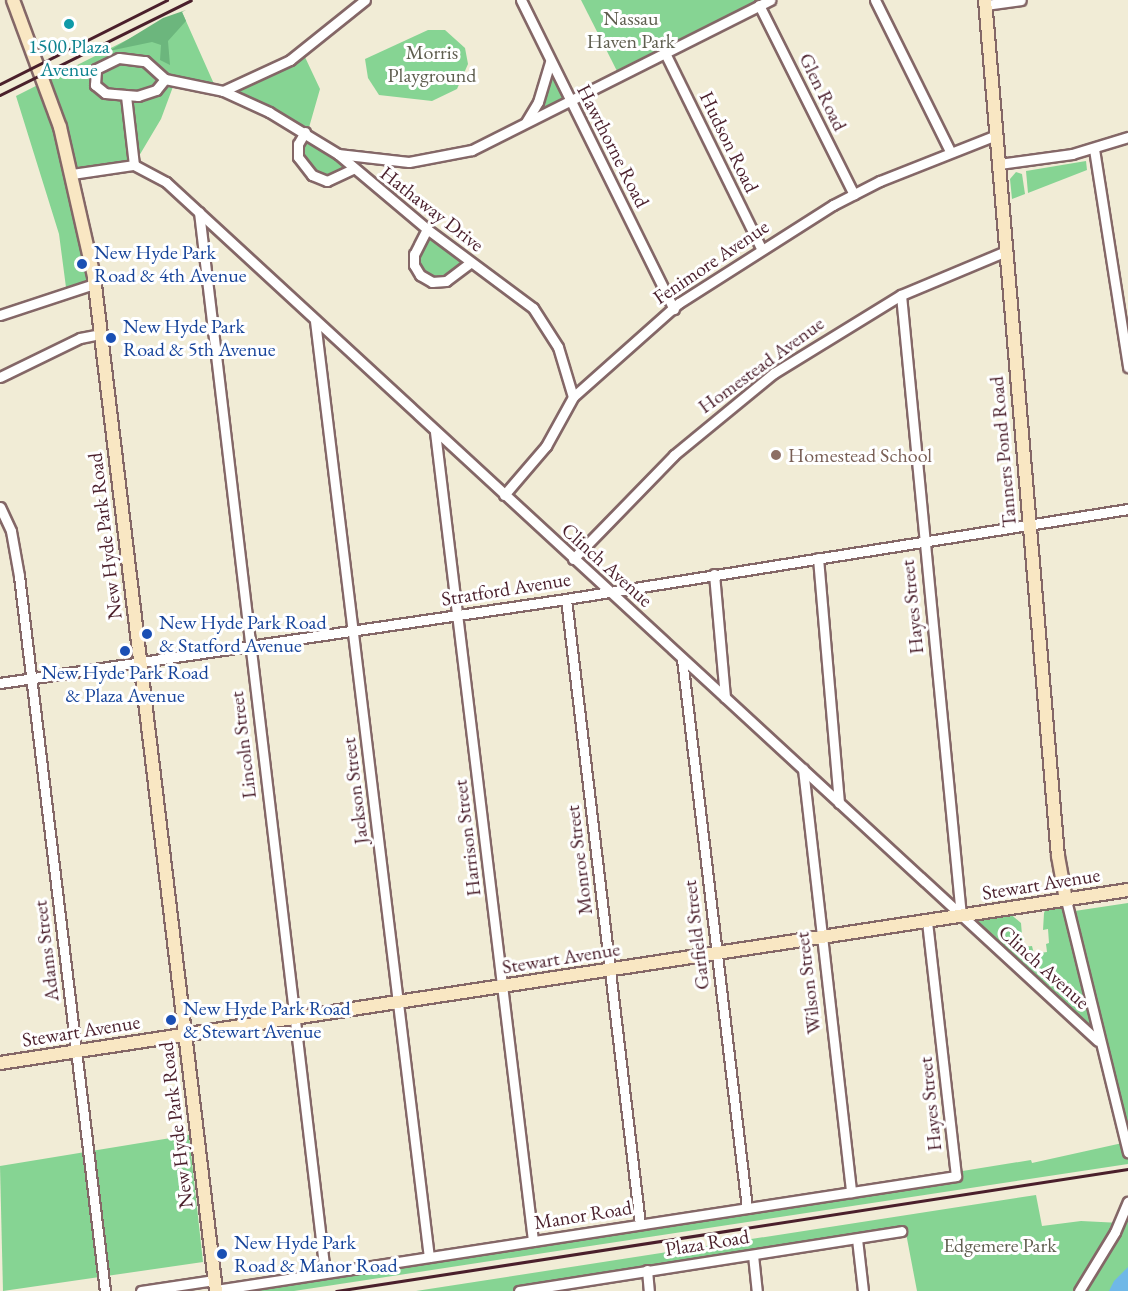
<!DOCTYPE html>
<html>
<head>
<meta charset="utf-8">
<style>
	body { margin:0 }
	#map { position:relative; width:1128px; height:1291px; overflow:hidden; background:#f1ecd6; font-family:"EB Garamond",serif }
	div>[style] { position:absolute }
	.green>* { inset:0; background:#86d493 }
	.forest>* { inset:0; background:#6cb67d }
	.water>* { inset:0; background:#6fb8e7 }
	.roads { filter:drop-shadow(2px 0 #846767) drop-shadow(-2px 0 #846767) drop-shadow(0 2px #846767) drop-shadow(0 -2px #846767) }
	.street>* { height:9px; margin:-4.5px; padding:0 4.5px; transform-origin:4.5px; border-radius:4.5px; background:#fff }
	.secondary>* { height:12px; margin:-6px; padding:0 6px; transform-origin:6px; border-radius:6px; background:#f9e7c3 }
	.rail>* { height:3px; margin:-1.5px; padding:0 1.5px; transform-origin:1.5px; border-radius:1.5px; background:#4a1f2b }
	.dots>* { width:16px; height:16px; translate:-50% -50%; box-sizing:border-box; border:3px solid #fff; border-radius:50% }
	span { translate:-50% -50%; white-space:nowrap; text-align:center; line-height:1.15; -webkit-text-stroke:6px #fff; paint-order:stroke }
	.park-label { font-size:20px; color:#5f5e4f }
	.culture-label { font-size:20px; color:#0d838f }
	.street-label { font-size:20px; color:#4a1f2b }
	.transit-label { font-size:20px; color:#164399 }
	.left { translate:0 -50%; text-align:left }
	.education-label { font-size:20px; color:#785e54 }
</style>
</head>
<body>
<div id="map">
	<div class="green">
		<i style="clip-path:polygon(581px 0,759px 0,618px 73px)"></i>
		<i style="clip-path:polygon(182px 12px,218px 93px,174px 84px,161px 119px,139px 156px,140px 161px,77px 176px,98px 285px,67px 295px,59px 234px,16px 96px)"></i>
		<i style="clip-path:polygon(428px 30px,445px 30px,465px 48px,468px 64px,457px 89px,432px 101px,379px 95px,368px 78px,365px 59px)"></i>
		<i style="clip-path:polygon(304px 55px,320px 89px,308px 131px,227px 90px,275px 72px)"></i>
		<i style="clip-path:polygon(551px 71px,566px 99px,530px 120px,540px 106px)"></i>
		<i style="clip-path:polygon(305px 134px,351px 169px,328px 180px,304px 167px,300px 144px)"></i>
		<i style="clip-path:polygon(1086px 161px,1087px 170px,1028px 193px,1026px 171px)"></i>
		<i style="clip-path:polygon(1016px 172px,1022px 174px,1025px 194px,1012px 199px,1010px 179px)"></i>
		<i style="clip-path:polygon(428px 233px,467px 264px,445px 279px,433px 280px,422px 274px,416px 263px,417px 246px)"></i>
		<i style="clip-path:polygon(1065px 903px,1068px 912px,1128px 903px,1128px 1164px,294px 1291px,219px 1291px,1031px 1160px,1032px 1163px,1127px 1142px,1099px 1040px,967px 918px,1008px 912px,1021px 923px,1023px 947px,1032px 946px,1034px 954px,1047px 952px,1046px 944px,1049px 943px,1048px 929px,1043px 930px,1044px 913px,1047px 906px)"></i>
		<i style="clip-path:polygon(189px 1135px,203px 1262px,3px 1291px,0 1166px)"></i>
		<i style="clip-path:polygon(1036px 1195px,1042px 1226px,1081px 1221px,1121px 1223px,1128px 1211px,1128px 1291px,917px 1291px,905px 1228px,521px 1291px,416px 1291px)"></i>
	</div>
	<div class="forest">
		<i style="clip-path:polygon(186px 10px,182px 12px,186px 21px,168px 41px,170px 65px,160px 60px,161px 45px,152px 42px,109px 51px,163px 18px)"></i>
	</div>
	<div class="water">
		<i style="clip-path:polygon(1128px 1267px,1128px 1291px,1109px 1291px,1114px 1281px)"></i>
	</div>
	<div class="roads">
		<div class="street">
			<i style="left:521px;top:0;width:345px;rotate:63.7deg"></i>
			<i style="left:875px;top:0;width:169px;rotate:63.6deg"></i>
			<i style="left:759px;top:5px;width:212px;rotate:63.4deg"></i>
			<i style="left:986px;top:5px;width:35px;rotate:-8deg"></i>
			<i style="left:665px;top:53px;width:217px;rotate:63.8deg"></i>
			<i style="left:119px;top:58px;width:26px;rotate:7deg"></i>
			<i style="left:145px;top:61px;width:27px;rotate:42deg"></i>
			<i style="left:165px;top:79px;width:14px;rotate:129deg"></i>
			<i style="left:156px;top:90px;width:19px;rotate:162deg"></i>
			<i style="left:138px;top:96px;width:33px;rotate:-175deg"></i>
			<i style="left:105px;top:93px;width:13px;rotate:-141deg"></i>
			<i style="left:95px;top:85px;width:16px;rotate:-86deg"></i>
			<i style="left:96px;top:69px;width:25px;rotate:-26deg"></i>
			<i style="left:165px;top:79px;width:59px;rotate:11.7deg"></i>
			<i style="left:223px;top:91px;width:74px;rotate:-24.8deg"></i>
			<i style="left:290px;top:60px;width:96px;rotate:-38.7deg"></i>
			<i style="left:223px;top:91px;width:51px;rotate:24.5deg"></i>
			<i style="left:269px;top:112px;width:81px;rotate:31.3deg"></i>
			<i style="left:338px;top:154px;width:116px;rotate:40.1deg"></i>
			<i style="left:427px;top:229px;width:132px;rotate:36.7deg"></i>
			<i style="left:533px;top:308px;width:46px;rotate:57.3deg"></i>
			<i style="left:558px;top:347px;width:52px;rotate:73.3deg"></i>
			<i style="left:126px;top:96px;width:69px;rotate:83.4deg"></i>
			<i style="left:526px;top:122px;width:23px;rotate:-59deg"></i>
			<i style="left:538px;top:102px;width:42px;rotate:-73.3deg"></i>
			<i style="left:305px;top:132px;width:14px;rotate:120deg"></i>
			<i style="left:298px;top:144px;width:13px;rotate:90deg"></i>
			<i style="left:298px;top:157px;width:23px;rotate:52deg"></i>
			<i style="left:312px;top:175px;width:16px;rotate:22deg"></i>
			<i style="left:327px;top:181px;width:29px;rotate:-25deg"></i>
			<i style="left:1094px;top:149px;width:221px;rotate:81.1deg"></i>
			<i style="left:338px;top:154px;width:71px;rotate:6.4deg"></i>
			<i style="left:409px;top:162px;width:64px;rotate:-10.8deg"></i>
			<i style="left:472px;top:150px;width:334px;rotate:-26.7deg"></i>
			<i style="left:999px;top:164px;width:74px;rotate:-7.8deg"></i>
			<i style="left:1072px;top:154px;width:59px;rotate:-16.9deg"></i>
			<i style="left:72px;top:174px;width:63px;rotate:-8.3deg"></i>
			<i style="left:134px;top:165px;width:36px;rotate:28deg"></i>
			<i style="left:166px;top:182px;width:1267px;rotate:42.67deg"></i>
			<i style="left:199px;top:212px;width:1068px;rotate:83.23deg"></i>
			<i style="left:427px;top:229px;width:28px;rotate:117deg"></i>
			<i style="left:414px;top:254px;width:11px;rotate:90deg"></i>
			<i style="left:414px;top:265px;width:12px;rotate:59deg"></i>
			<i style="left:420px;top:275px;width:14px;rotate:30deg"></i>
			<i style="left:432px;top:282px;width:14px;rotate:-4deg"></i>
			<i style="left:446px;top:281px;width:30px;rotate:-37deg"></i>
			<i style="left:901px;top:295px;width:624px;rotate:84.48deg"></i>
			<i style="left:0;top:315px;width:99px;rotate:-18.3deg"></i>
			<i style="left:315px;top:321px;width:943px;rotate:83.06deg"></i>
			<i style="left:0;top:377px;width:89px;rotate:-26deg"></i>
			<i style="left:80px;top:338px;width:20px;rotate:-11deg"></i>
			<i style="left:435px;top:432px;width:815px;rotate:83.09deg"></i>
			<i style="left:504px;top:495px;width:65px;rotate:-49.4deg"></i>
			<i style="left:546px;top:446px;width:56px;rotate:-61.1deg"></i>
			<i style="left:573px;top:397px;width:142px;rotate:-41.6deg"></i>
			<i style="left:679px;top:303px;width:183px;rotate:-32.5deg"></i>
			<i style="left:833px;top:205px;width:53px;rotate:-27.1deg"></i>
			<i style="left:880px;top:181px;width:125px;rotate:-21.6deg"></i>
			<i style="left:0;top:507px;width:26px;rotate:65deg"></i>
			<i style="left:11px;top:531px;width:46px;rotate:79.9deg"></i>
			<i style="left:19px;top:576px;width:720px;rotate:83.14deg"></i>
			<i style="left:818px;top:558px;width:246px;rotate:85.1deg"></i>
			<i style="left:573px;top:559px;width:145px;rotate:-45.8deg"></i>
			<i style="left:674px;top:455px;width:129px;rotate:-39.4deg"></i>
			<i style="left:774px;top:373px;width:149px;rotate:-31.6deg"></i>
			<i style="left:901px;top:295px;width:114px;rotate:-22.7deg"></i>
			<i style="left:714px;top:574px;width:124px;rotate:84.9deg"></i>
			<i style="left:566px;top:599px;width:629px;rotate:83.25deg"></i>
			<i style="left:682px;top:659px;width:553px;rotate:83.25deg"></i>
			<i style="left:0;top:683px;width:572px;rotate:-8.44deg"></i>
			<i style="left:566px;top:599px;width:569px;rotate:-9.1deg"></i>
			<i style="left:803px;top:769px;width:426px;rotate:83.5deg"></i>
			<i style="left:1066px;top:900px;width:260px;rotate:76.2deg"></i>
			<i style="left:857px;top:1239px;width:52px;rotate:83.4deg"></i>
			<i style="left:753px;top:1255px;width:36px;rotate:84deg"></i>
			<i style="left:647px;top:1270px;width:21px;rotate:85deg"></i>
			<i style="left:216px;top:1290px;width:749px;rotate:-8.76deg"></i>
			<i style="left:956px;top:1176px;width:257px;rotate:-96.5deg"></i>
			<i style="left:141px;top:1291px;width:74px;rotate:-8.6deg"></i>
			<i style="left:519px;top:1291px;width:387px;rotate:-8.9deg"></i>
			<i style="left:1079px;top:1291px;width:69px;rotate:-58.6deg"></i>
			<i style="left:1115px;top:1232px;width:33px;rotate:-67deg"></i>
		</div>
		<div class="secondary">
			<i style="left:13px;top:0;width:135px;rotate:69.7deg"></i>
			<i style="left:60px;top:127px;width:154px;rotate:77.2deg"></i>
			<i style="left:94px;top:277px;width:1021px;rotate:83.14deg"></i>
			<i style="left:985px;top:0;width:859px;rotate:85.13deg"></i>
			<i style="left:1058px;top:856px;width:45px;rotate:79.7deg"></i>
			<i style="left:0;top:1063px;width:1141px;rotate:-8.72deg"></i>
		</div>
	</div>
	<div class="rail">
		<i style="left:0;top:84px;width:187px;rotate:-26.7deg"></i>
		<i style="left:0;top:95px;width:213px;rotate:-26.4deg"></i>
		<i style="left:336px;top:1291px;width:801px;rotate:-8.76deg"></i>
	</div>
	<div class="dots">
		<i style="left:69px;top:24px;background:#0f9aa8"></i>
		<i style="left:82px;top:264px;background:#1a4fb4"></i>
		<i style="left:111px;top:338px;background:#1a4fb4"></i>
		<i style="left:776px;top:455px;background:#8d6e63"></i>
		<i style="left:147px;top:634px;background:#1a4fb4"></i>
		<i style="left:125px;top:651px;background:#1a4fb4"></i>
		<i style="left:171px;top:1020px;background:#1a4fb4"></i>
		<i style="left:222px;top:1254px;background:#1a4fb4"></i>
	</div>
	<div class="park-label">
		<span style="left:631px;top:30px">Nassau<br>Haven Park</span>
		<span style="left:432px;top:64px">Morris<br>Playground</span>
		<span style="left:1000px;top:1245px">Edgemere Park</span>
	</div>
	<div class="culture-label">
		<span style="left:69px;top:58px">1500 Plaza<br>Avenue</span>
	</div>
	<div class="street-label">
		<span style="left:823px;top:92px;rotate:64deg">Glen Road</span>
		<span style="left:729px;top:142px;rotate:64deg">Hudson Road</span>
		<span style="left:613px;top:146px;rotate:63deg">Hawthorne Road</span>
		<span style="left:432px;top:209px;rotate:38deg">Hathaway Drive</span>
		<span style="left:711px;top:262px;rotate:-34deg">Fenimore Avenue</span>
		<span style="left:761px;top:365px;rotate:-36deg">Homestead Avenue</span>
		<span style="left:1003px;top:452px;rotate:-95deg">Tanners Pond Road</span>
		<span style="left:105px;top:536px;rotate:-97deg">New Hyde Park Road</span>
		<span style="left:607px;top:565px;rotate:42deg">Clinch Avenue</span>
		<span style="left:506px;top:589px;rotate:-9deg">Stratford Avenue</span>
		<span style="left:912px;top:607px;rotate:-96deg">Hayes Street</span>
		<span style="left:243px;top:745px;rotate:-97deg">Lincoln Street</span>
		<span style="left:355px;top:791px;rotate:-97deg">Jackson Street</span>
		<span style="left:467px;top:838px;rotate:-97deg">Harrison Street</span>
		<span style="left:579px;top:860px;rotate:-97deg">Monroe Street</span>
		<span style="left:1041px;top:884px;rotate:-9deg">Stewart Avenue</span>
		<span style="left:696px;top:935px;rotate:-97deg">Garfield Street</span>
		<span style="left:46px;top:951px;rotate:-97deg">Adams Street</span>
		<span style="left:561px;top:958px;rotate:-9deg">Stewart Avenue</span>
		<span style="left:1044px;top:967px;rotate:42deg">Clinch Avenue</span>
		<span style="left:808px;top:983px;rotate:-97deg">Wilson Street</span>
		<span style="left:81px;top:1031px;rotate:-9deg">Stewart Avenue</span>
		<span style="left:930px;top:1104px;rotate:-96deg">Hayes Street</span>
		<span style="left:176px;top:1125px;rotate:-97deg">New Hyde Park Road</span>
		<span style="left:583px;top:1215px;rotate:-9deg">Manor Road</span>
		<span style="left:707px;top:1243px;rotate:-9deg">Plaza Road</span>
	</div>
	<div class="transit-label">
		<span class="left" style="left:94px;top:264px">New Hyde Park<br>Road &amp; 4th Avenue</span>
		<span class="left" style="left:123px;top:338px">New Hyde Park<br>Road &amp; 5th Avenue</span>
		<span class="left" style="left:159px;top:634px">New Hyde Park Road<br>&amp; Statford Avenue</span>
		<span style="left:125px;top:684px">New Hyde Park Road<br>&amp; Plaza Avenue</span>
		<span class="left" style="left:183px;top:1020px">New Hyde Park Road<br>&amp; Stewart Avenue</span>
		<span class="left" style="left:234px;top:1254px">New Hyde Park<br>Road &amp; Manor Road</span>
	</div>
	<div class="education-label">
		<span class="left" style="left:788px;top:455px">Homestead School</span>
	</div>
</div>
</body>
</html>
